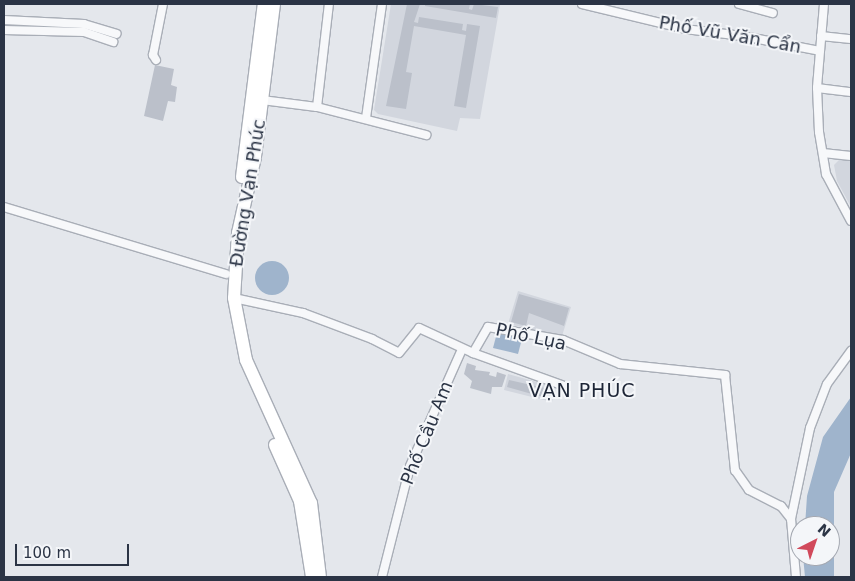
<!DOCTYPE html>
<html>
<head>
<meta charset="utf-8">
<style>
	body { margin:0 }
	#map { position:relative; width:855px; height:581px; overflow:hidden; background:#e4e7ec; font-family:"DejaVu Sans",sans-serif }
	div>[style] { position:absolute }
	.built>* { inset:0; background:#d2d6de }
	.water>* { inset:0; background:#9fb4cc }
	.round { border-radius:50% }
	.building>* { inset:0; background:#bbc0ca }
	.roads { filter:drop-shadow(1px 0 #a9aeb7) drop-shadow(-1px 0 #a9aeb7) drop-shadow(0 1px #a9aeb7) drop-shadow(0 -1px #a9aeb7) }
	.street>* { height:8px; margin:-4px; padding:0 4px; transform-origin:4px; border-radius:4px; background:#f7f8fa }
	.primary>* { height:12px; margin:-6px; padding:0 6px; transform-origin:6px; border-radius:6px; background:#fff }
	span { translate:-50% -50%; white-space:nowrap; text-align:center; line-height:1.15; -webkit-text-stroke:4px #f4f6f9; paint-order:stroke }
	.street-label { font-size:18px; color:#2b3445 }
	.neighbourhood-label { font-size:19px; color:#1d2536; letter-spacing:1px }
	.frame { position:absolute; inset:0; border:5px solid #2b3445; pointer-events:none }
	.north { position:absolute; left:790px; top:516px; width:50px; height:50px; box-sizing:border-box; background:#f4f6f9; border:1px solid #a4a8b1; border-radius:50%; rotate:41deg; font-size:14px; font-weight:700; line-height:20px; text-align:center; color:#2b3445 }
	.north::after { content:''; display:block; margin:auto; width:18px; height:22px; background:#d1495b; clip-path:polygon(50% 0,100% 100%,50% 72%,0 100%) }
	.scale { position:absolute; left:15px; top:544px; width:114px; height:22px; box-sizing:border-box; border:2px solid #2b3445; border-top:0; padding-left:6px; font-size:15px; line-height:18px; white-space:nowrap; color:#2b3445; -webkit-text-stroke:4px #f4f6f9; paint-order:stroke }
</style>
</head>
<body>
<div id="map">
	<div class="built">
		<i style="clip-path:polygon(391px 4px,500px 5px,480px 119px,460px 118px,457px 131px,378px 114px,374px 110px)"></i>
		<i style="clip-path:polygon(840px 159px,851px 160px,851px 207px,837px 181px,834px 165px)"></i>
		<i style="clip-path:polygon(518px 291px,571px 307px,562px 336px,508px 324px)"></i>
		<i style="clip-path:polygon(508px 374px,555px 387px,552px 402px,504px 390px)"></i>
	</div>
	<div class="water">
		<i class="round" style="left:255px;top:261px;width:34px;height:34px"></i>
		<i style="clip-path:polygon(498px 329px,523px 335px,518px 354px,493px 348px)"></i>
		<i style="clip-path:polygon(851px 397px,851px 453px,834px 492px,834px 577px,805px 577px,803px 556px,830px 556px,830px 526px,805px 526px,807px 496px,823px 437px)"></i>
	</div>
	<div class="building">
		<i style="clip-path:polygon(407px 4px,420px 4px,414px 22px,418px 23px,419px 17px,463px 24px,462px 30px,466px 31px,467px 24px,480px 26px,466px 108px,454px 106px,466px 35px,414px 26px,406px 72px,412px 73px,406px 109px,386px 106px)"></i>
		<i style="clip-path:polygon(425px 4px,470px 4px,469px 9px,472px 10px,474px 4px,498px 7px,496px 18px,425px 6px)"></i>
		<i style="clip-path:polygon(155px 65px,174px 69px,171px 85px,177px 87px,175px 102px,168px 101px,163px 121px,144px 116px)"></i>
		<i style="clip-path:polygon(519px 294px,569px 308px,564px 326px,529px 313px,526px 326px,511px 322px)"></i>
		<i style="clip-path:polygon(467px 363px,476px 366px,475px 370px,490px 372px,489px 375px,496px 377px,497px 372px,506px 375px,502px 387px,492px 387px,491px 394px,470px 388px,472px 381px,464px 374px)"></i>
		<i style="clip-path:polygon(509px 380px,549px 389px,546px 398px,507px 387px)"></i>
	</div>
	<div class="roads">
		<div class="street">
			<i style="left:582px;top:4px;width:106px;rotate:13.6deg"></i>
			<i style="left:685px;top:29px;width:58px;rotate:6.9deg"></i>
			<i style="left:743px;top:36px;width:78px;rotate:11deg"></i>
			<i style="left:739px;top:4px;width:35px;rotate:15deg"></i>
			<i style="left:824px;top:4px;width:84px;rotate:94.8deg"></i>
			<i style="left:817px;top:88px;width:44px;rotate:87.4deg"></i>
			<i style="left:819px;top:132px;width:43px;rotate:80.5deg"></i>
			<i style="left:826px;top:174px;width:53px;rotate:62deg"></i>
			<i style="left:4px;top:20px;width:80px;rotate:2.9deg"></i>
			<i style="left:84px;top:24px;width:34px;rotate:17deg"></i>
			<i style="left:4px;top:30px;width:80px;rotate:1.4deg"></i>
			<i style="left:84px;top:32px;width:31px;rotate:19deg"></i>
			<i style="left:821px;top:36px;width:30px;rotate:6deg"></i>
			<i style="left:156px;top:60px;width:6px;rotate:-121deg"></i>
			<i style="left:153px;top:55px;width:52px;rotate:-78.9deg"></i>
			<i style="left:817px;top:88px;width:34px;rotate:7deg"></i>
			<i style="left:262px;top:100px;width:55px;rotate:7.3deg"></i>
			<i style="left:317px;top:107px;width:113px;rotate:14.4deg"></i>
			<i style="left:317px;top:107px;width:104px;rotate:-83.4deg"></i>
			<i style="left:366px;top:118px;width:115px;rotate:-82deg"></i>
			<i style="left:823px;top:153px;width:28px;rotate:6deg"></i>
			<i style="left:4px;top:207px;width:232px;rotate:16.8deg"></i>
			<i style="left:234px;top:298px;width:71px;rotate:12.3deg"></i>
			<i style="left:303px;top:313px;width:74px;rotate:20.6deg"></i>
			<i style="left:372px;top:339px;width:30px;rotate:27deg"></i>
			<i style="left:399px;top:353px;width:32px;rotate:-51deg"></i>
			<i style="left:419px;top:328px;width:60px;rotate:24.8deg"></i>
			<i style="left:473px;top:353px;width:30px;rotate:-60deg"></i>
			<i style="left:488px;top:327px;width:76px;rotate:9.8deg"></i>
			<i style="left:563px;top:340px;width:62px;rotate:22.8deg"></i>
			<i style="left:620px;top:364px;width:106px;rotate:6deg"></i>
			<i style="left:725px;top:375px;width:96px;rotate:84deg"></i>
			<i style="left:735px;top:470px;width:24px;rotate:55deg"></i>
			<i style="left:749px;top:490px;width:36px;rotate:27deg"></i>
			<i style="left:781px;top:506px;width:16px;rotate:52deg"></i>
			<i style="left:473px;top:353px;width:95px;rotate:19.8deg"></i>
			<i style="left:382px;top:577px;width:114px;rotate:-75.8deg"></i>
			<i style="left:410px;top:466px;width:128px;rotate:-66deg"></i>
			<i style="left:796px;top:577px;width:58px;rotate:-94.9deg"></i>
			<i style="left:791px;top:519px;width:93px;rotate:-78.2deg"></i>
			<i style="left:810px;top:428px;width:47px;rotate:-68.9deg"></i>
			<i style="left:827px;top:384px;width:41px;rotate:-54deg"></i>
		</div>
		<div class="primary">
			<i style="left:274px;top:4px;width:154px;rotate:97.1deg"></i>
			<i style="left:255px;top:157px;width:78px;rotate:102.6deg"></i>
			<i style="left:238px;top:233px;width:65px;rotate:93.5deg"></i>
			<i style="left:234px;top:298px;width:63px;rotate:79deg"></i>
			<i style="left:246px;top:360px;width:157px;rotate:65.6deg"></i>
			<i style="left:311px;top:503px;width:75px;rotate:83.1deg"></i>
			<i style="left:242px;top:177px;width:174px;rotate:-82.8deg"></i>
			<i style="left:275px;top:445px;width:61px;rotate:65.9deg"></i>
			<i style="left:300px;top:501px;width:77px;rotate:81deg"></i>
		</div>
	</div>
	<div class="street-label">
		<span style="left:730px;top:35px;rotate:10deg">Phố Vũ Văn Cẩn</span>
		<span style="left:248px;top:193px;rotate:-81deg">Đường Vạn Phúc</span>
		<span style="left:531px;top:337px;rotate:12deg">Phố Lụa</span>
		<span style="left:427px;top:433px;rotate:-68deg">Phố Cầu Am</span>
	</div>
	<div class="neighbourhood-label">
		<span style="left:582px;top:391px">VẠN PHÚC</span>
	</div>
	<div class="frame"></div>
	<div class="north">N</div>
	<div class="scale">100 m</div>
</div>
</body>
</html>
